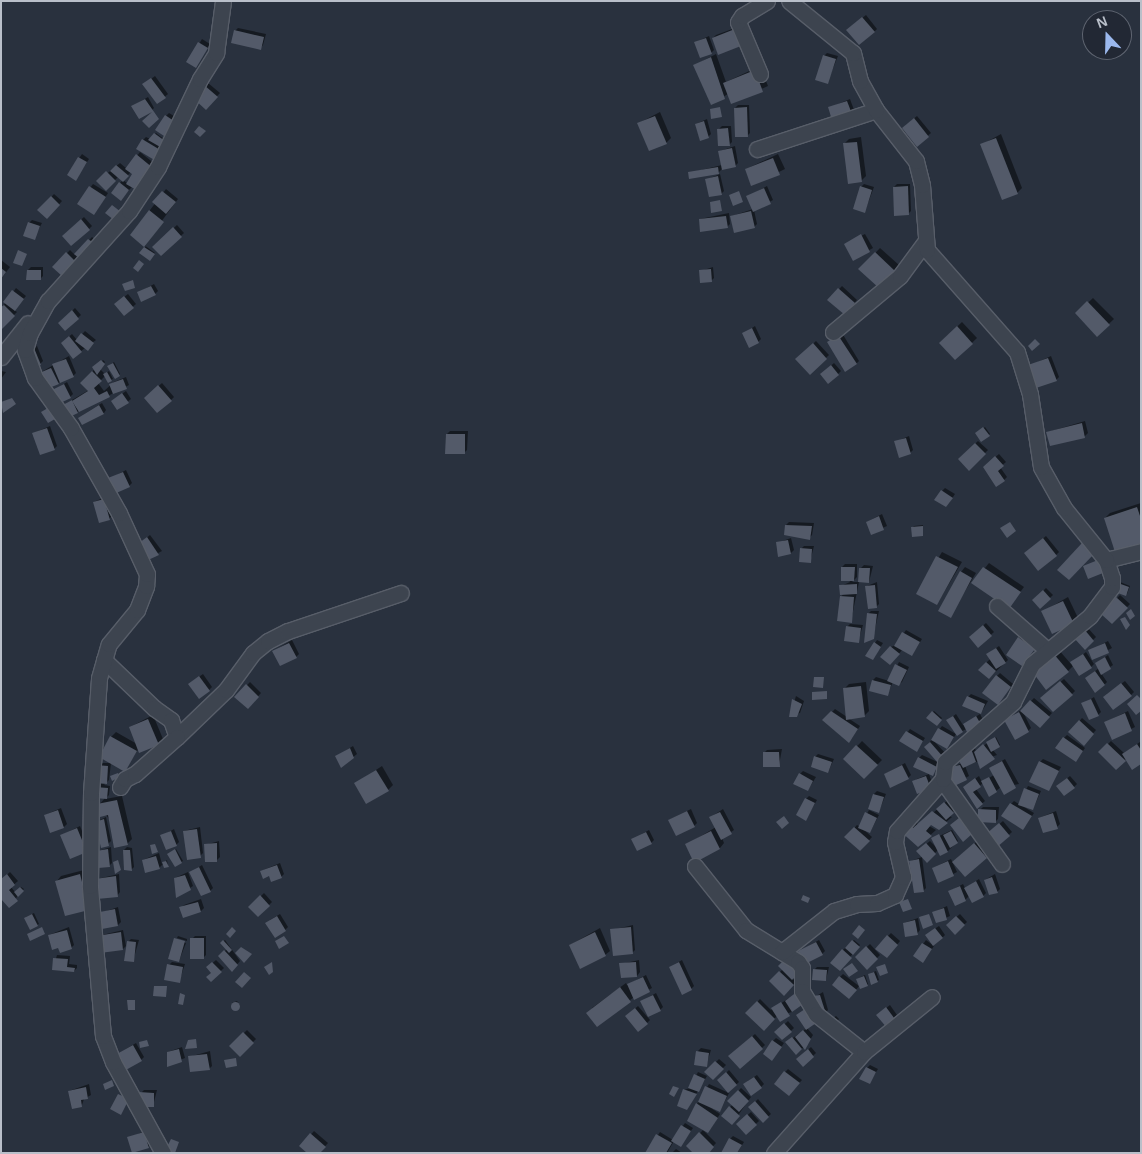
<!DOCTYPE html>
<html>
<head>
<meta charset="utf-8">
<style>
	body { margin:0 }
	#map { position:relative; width:1142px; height:1154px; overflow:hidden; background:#29313e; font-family:Arial,sans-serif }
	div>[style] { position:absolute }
	.shadow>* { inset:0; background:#0007 }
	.building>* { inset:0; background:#535a69 }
	.round { border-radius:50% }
	.roads { filter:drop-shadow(1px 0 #585e69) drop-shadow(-1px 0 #585e69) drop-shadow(0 1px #585e69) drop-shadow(0 -1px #585e69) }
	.minor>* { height:15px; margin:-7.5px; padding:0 7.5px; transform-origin:7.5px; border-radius:7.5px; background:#3d444f }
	span { translate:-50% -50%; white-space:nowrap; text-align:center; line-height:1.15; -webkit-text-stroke:4px #222834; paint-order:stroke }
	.frame { position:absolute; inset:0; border:2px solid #b9bfc9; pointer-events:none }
	.north { position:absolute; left:1082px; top:10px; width:50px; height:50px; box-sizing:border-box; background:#222834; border:1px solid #5e6470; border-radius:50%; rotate:339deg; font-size:14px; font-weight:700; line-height:20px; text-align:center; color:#b9bfc9 }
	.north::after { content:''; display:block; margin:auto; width:18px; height:22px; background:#9bb8ed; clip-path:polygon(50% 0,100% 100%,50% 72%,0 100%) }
</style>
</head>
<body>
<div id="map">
	<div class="shadow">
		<i style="clip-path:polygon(866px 15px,877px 29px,874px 32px,851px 27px)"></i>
		<i style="clip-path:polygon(743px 25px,749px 39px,713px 38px,716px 35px)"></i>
		<i style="clip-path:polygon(238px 28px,266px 34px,263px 45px,260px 48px,235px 31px)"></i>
		<i style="clip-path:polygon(709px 36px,714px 50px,711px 53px,696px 42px)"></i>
		<i style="clip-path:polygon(202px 39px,210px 44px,196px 66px,188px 62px)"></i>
		<i style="clip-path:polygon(827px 53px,838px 56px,827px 83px,824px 56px)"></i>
		<i style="clip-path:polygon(716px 54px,726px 82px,760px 66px,768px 86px,732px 102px,728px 94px,711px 104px,695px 65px)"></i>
		<i style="clip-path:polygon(155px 76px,168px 94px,157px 103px,147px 82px)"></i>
		<i style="clip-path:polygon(208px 83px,220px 93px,206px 108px,194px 98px)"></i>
		<i style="clip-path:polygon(148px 97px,154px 108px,152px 110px,133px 106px)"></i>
		<i style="clip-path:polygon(850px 99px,854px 110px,851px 113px,829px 108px)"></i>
		<i style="clip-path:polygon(738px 105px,749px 105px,750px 133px,747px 136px,735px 108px)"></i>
		<i style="clip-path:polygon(660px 112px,671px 138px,666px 143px,639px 123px)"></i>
		<i style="clip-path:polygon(169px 113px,179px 119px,157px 130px,166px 116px)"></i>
		<i style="clip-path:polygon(917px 116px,931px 133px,917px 145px,906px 125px)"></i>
		<i style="clip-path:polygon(707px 119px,711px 134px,708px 137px,696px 124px)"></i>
		<i style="clip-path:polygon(722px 126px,731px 126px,732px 142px,729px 145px,719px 129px)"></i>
		<i style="clip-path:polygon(156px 133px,165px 140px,156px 159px,143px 140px,146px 137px,150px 139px)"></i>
		<i style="clip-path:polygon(1001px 134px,1022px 188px,1017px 193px,981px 145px)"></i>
		<i style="clip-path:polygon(861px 137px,866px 176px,861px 181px,844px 144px,849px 139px)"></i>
		<i style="clip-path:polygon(735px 146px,738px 163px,735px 166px,722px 169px,718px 173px,689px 173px,722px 165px,720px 151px)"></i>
		<i style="clip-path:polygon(evenodd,140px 152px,155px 164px,123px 196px,120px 183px,123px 180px,119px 176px,106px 189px,98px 181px,120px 163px,127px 169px,140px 152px,131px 172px,134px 174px,128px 184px,123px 180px,131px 172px)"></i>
		<i style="clip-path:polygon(82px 154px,89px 159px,78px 176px,68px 174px)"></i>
		<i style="clip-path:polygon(778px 154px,785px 169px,752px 185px,746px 169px)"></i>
		<i style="clip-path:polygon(720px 174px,724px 191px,721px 194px,706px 180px)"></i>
		<i style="clip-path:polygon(93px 184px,108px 193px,97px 210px,79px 203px)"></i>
		<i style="clip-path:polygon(864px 184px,874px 187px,865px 211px,861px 187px)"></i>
		<i style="clip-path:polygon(897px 184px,910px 184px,911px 211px,908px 214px,894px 187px)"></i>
		<i style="clip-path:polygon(767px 186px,773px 200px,754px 210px,757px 224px,754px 227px,732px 216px,753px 209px,747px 197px)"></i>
		<i style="clip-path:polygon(166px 189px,178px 199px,144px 245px,155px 253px,149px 259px,141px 253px,146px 246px,131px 235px)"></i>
		<i style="clip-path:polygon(54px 194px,62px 201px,47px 218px,39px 210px)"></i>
		<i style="clip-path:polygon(729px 213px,730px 224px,727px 227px,700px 219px)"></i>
		<i style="clip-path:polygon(84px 217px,92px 226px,89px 229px,66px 233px)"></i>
		<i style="clip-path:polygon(32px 220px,42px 223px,34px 238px,29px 223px)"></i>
		<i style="clip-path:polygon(177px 225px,184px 233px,161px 254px,153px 247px)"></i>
		<i style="clip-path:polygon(865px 234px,873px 248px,853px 259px,845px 244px)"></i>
		<i style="clip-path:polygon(92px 237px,97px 241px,62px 275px,54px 267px,70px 250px,75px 255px)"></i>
		<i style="clip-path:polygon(880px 248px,899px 265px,879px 286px,860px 269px)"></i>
		<i style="clip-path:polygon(1px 260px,10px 267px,1px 279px)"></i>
		<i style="clip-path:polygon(31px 267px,43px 267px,43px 276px,40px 279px,28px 270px)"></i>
		<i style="clip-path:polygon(713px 267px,714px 278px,711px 281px,701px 271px)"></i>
		<i style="clip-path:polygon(154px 284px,158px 291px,155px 294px,138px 293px)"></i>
		<i style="clip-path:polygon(842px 286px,857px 300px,845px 314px,829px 300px)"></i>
		<i style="clip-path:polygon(16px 288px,26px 296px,14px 310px,17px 312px,1px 328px,1px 309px)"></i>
		<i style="clip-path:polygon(128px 294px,136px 304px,124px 314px,119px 301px)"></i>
		<i style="clip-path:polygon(1093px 298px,1114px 319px,1097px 335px,1077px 313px)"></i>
		<i style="clip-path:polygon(75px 308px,81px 315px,65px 329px,59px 323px)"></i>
		<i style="clip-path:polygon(962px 322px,977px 338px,955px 359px,945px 338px)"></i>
		<i style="clip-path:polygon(755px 326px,761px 339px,758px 342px,743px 334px)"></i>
		<i style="clip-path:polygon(85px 331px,96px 340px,81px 351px,65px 340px,72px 334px,77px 340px)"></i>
		<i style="clip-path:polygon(842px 333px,859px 361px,856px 364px,828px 342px)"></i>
		<i style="clip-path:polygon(816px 341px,829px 355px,810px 373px,797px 359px)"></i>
		<i style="clip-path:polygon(37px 346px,43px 361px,40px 364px,30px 349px)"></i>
		<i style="clip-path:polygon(69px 356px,76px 373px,73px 376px,58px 383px,38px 374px)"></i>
		<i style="clip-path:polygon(1051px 356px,1059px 377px,1056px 380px,1029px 366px)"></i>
		<i style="clip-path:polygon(103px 360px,105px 362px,100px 369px,105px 374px,109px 371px,113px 379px,108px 381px,105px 376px,98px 383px,104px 391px,114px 382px,126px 377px,129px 385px,77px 412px,60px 407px,89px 390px,82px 383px)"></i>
		<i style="clip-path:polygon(114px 362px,120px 374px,119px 375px,110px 365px)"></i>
		<i style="clip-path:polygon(834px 363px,841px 371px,838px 374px,824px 372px)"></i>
		<i style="clip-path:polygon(1px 371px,6px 372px,1px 379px)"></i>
		<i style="clip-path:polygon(67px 382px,73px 394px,70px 397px,51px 392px)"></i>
		<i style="clip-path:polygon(162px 383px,174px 397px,171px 400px,145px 398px)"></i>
		<i style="clip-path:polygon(126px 391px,131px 399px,118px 409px,112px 401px)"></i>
		<i style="clip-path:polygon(102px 403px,106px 410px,104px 413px,83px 415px)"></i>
		<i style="clip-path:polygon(1085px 421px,1088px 433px,1085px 436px,1048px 432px)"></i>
		<i style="clip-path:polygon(50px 426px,57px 446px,54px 449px,34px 433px)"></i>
		<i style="clip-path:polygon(985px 427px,990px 434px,982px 440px,977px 433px)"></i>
		<i style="clip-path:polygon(450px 431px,468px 431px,467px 450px,464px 453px,447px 434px)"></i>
		<i style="clip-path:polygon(909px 436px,913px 450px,910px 453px,895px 442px)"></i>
		<i style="clip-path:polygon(978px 441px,988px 450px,969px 469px,959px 459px)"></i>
		<i style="clip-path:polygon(999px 454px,1006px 462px,1000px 467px,1007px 477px,1004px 480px,987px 464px)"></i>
		<i style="clip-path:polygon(126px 470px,132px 483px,129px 486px,109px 479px)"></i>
		<i style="clip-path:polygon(945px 488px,955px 494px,949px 503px,942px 491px)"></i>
		<i style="clip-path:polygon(107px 496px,112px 516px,109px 519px,94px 502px)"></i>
		<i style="clip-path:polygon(1141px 503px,1141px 542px,1105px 518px,1110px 513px)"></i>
		<i style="clip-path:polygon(882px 514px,887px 526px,871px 533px,867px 522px)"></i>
		<i style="clip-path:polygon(789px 522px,814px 523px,812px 535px,809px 538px,786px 525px)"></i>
		<i style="clip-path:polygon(923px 525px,923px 535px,913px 527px,914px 526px)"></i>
		<i style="clip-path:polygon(150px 535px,162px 551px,147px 559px,144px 540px)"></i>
		<i style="clip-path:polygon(1046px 536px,1059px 552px,1056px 555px,1029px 550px)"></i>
		<i style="clip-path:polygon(791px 538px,794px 550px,791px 553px,777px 543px)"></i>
		<i style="clip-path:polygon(804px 546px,814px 546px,810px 562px,801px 549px)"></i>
		<i style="clip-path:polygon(942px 552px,962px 562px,937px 604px,917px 594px)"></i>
		<i style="clip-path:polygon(989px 563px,1024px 587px,1009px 607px,973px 583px)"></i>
		<i style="clip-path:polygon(845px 564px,857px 564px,857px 577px,852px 582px,859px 582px,851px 621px,841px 597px,844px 593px,841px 586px,850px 582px,842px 567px)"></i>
		<i style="clip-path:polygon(864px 565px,873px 566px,869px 582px,861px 568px)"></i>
		<i style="clip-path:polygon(965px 567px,976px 573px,950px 616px,961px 572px)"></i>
		<i style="clip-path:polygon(877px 582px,879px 604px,876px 607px,867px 586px)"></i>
		<i style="clip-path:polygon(1120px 582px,1130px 586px,1127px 594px,1119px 583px)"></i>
		<i style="clip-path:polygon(1046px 588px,1053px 595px,1040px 607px,1034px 600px)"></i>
		<i style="clip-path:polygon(1120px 595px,1130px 604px,1112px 623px,1103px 614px)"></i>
		<i style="clip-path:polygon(1068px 597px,1078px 618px,1052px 633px,1042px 612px)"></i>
		<i style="clip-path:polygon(871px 611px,879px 611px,873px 638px,868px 614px)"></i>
		<i style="clip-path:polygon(986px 623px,994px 632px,978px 646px,973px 634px)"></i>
		<i style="clip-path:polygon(850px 624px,863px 625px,858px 642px,847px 627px)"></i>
		<i style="clip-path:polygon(1087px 627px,1096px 637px,1085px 648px,1076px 638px)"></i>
		<i style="clip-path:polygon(906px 630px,922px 639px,912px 655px,902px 650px,893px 661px,891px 647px,896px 645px)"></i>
		<i style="clip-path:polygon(1022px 635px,1037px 646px,1025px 662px,1019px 638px)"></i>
		<i style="clip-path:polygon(292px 640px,299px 654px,296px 657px,274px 651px)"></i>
		<i style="clip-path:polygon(877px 640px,883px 643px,873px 659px,875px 643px)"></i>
		<i style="clip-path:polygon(1108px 641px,1112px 648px,1093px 658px,1089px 651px)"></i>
		<i style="clip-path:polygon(999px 646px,1008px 660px,989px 678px,986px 663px,991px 658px,988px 654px)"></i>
		<i style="clip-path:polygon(1058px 649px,1071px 664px,1086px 652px,1094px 664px,1091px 667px,1074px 665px,1068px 671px,1032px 670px)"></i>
		<i style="clip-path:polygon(1108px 655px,1113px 665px,1101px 673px,1107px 682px,1104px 685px,1089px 676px,1099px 668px,1096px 663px)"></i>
		<i style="clip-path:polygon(899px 662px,909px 667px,902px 682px,899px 684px,893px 682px,887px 695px,873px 680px,876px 677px,889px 681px)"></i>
		<i style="clip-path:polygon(1000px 673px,1013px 684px,1000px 701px,997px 676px)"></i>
		<i style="clip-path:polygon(203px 674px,212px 687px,209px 690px,193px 681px)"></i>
		<i style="clip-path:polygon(1064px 679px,1075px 691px,1072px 694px,1045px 695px)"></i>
		<i style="clip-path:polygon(1125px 681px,1134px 692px,1131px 695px,1107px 694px)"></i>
		<i style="clip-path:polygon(250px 682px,261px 693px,248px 708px,236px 697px)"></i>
		<i style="clip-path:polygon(866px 682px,869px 711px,864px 716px,848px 718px,860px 726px,852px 738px,824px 720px,835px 709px,847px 717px,844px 689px,849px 684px)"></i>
		<i style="clip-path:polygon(971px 694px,988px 701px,981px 713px,968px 697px)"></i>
		<i style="clip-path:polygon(796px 696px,804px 701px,800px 713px,790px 716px)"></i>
		<i style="clip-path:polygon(1094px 697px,1101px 712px,1098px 715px,1083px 704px)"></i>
		<i style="clip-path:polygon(1034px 698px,1052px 713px,1040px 726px,1023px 712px,1031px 728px,1028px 731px,1006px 720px,1023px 709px)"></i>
		<i style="clip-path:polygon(934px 711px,942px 718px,937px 725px,928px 717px)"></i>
		<i style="clip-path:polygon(1128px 711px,1135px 727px,1113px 738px,1106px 722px)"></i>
		<i style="clip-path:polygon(956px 714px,963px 725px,980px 714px,984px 722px,962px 731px,948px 720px)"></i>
		<i style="clip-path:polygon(153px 715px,163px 739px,158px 744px,139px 748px,125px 770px,111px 737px,116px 732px,137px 744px,130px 727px)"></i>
		<i style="clip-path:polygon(1082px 718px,1096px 730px,1084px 744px,1070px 732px)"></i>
		<i style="clip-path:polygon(942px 726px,956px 734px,947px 748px,935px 742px,946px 754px,938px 761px,926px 747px)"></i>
		<i style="clip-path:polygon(910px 729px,925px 738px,919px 747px,901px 741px)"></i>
		<i style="clip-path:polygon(1067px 735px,1085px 748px,1078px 758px,1064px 738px)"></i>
		<i style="clip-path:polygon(996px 737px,1000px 745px,992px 749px,997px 755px,965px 766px,969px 776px,951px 786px,951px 768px,962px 763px,973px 744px,976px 751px)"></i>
		<i style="clip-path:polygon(862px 741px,882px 760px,864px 778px,845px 759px)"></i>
		<i style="clip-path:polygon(1111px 741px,1124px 753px,1140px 742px,1141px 763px,1126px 759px,1116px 769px,1100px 752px)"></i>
		<i style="clip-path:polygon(353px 746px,357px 754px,342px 766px,337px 756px)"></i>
		<i style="clip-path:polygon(782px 749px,779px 765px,764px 753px,767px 750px)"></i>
		<i style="clip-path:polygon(818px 754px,834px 759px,828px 772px,815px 757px)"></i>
		<i style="clip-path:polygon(922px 755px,940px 763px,932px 775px,919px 758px)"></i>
		<i style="clip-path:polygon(1005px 759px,1019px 784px,1001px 787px,996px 791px,983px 783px,976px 789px,985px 801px,978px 807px,968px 784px,979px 776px,982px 782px,994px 775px,993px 766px)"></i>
		<i style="clip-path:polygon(1043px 759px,1061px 767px,1048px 789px,1040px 762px)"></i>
		<i style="clip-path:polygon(100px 763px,111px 763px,109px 780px,104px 785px,110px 786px,109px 795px,105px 799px,122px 796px,132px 839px,127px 844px,99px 805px,105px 798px,96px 787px,101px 782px)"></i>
		<i style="clip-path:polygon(905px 763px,911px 775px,908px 778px,885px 774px)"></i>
		<i style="clip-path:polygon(382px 766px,393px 785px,388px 790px,356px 783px)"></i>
		<i style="clip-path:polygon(803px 771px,816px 777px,808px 790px,800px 774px)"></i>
		<i style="clip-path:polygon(929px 774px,933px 785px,914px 782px,917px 779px)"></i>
		<i style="clip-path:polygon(1070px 776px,1077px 784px,1074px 787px,1061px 783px)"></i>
		<i style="clip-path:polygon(1028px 786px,1041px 791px,1033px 809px,1024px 807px,1034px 813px,1026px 825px,1011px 804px,1014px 801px,1019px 804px)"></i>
		<i style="clip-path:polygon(877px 791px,886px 794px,879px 811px,874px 794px)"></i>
		<i style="clip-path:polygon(809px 796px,817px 800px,806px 819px,806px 799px)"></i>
		<i style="clip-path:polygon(948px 800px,956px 809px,949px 816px,952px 817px,939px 828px,931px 824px,929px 826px,936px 830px,918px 846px,901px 830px,912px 819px,919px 825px)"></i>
		<i style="clip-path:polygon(983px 807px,999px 807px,998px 819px,995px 822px,980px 810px)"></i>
		<i style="clip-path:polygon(61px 808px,67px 824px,64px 827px,45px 815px)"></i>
		<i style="clip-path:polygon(691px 809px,697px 823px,694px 826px,669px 820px)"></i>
		<i style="clip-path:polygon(723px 809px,734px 830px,722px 838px,724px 843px,720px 848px,695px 861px,686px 845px,716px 827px,711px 817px)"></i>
		<i style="clip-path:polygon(869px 810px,879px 815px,870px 832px,863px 829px,872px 837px,860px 850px,846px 837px,857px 825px,860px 827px)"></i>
		<i style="clip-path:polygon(1056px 811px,1060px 824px,1057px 827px,1039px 818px)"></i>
		<i style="clip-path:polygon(106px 817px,111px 841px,108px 844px,96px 822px)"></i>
		<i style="clip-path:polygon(1003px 821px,1012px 832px,997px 845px,991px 831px)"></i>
		<i style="clip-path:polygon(80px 826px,89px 848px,62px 835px)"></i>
		<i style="clip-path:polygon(200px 827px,203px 853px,200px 856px,184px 831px)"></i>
		<i style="clip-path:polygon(174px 829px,179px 842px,176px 845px,162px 836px)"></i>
		<i style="clip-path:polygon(649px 830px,654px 840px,651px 843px,633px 839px)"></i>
		<i style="clip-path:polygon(952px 830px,958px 841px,948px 851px,941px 854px,938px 850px,927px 861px,918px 851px,930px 841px,936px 847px,933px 839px)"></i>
		<i style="clip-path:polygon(980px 839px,991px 852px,965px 875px,958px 857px)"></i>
		<i style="clip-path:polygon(219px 841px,220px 857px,217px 860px,205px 845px)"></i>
		<i style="clip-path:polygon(111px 847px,112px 863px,109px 866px,98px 851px)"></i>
		<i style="clip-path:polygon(127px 847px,132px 848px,134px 867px,131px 870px,124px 850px)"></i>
		<i style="clip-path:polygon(176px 849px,183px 861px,175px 865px,170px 853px)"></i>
		<i style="clip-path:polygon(159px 853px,162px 864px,167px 860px,168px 866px,164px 863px,159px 868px,143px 860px)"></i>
		<i style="clip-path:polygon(922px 857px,926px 888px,923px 891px,911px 861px)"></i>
		<i style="clip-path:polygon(951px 859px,957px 872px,939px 881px,933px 868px)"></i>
		<i style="clip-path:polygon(280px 863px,284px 874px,281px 877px,261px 871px)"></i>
		<i style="clip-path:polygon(202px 865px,213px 888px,210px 891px,191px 872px)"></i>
		<i style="clip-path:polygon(84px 870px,94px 904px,57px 881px,61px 876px)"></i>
		<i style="clip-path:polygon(10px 872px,18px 881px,11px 887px,15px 892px,21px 887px,24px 889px,9px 906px,1px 880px)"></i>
		<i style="clip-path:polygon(188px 872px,193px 886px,177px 896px,175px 878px)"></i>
		<i style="clip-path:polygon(119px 874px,120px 892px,117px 896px,97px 879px)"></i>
		<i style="clip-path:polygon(995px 874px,1000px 889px,997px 892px,985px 880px)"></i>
		<i style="clip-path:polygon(979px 879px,986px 893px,983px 896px,969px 896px,965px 900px,950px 891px,963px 884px,965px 888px)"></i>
		<i style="clip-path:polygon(264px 893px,272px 902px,258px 916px,250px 907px)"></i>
		<i style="clip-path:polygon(201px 899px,204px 908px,201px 911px,183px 916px,181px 908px,184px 905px)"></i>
		<i style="clip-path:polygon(947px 906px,950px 916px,937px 922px,934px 912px)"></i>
		<i style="clip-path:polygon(118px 907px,121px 922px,118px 925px,101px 913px)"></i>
		<i style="clip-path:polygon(34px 913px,39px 924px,30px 928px,26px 917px)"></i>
		<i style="clip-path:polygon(280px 914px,288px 927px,285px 930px,270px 920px)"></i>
		<i style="clip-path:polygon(960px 914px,967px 922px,955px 933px,947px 925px)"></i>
		<i style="clip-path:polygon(918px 918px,920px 930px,917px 934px,904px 923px)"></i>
		<i style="clip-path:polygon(633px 925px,635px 950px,632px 953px,612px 930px)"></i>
		<i style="clip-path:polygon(939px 926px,945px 935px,942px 938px,930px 932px)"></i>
		<i style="clip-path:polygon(69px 927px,74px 945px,71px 948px,49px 935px)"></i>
		<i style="clip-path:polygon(600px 928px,610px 951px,605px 955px,570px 945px)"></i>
		<i style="clip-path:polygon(123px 930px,126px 946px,123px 949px,98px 936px)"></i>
		<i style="clip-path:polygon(891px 933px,900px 941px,890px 954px,888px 936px)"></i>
		<i style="clip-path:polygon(178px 936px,187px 939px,187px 941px,177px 938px)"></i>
		<i style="clip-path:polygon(195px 936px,206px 936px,206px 955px,203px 958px,192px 939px)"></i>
		<i style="clip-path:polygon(131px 939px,139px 940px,133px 961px,128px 942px)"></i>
		<i style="clip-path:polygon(176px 940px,186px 943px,179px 961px)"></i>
		<i style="clip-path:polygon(225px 940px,240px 961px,235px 967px,220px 956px,227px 949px,221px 943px)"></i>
		<i style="clip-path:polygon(819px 940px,825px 951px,822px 954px,800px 951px)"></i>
		<i style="clip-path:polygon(854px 940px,860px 945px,840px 969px,843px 950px)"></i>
		<i style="clip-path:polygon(926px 940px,934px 946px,926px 958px,915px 955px)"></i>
		<i style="clip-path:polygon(870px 944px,880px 955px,867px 968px,856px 957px)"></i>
		<i style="clip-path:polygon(57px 955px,70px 956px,69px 964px,77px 965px,77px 968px,74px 971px,53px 969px)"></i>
		<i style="clip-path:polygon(216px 960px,224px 968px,211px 980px,213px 972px,208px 967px)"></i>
		<i style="clip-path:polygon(639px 960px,640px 972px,637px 976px,621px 964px)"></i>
		<i style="clip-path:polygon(682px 960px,694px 986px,691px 989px,670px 967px)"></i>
		<i style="clip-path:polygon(172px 962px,185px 964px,179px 982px,169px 965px)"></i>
		<i style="clip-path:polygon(817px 967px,829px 967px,826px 980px,814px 970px)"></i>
		<i style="clip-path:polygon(783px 969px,796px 982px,784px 994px,771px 981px)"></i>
		<i style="clip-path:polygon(876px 971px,879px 980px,877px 981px,869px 974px)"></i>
		<i style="clip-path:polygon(843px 974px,859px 986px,852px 995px,840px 977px)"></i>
		<i style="clip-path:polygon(646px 975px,652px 988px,634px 997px,597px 1026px,592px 1008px,626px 983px,627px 985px)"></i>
		<i style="clip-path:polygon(865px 975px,868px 984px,867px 985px,857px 979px)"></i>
		<i style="clip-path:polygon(823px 992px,828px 1010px,825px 1013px,815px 997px)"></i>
		<i style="clip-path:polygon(656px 993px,663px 1007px,660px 1010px,642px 1001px)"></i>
		<i style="clip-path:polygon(789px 998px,792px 1012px,777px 1016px,764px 1029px,747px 1013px,760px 999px,771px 1010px)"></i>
		<i style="clip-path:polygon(237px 1001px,240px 1005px,233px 1009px,232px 1003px)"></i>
		<i style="clip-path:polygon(890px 1005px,899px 1018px,896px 1021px,881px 1012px)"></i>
		<i style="clip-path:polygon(638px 1006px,650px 1020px,647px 1023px,630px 1013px)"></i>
		<i style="clip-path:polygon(836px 1016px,839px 1019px,835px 1024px,831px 1020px)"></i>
		<i style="clip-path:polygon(788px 1021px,794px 1028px,782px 1039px,776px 1032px)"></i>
		<i style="clip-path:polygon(807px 1028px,813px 1035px,807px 1045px,796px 1053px,787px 1042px)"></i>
		<i style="clip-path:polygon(247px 1030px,256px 1039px,240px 1055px,231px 1046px)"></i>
		<i style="clip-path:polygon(755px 1034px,765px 1045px,740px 1067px,733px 1053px)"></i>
		<i style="clip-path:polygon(776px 1038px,784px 1043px,775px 1056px,773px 1041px)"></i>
		<i style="clip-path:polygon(136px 1043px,144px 1057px,141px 1060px,116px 1055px)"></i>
		<i style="clip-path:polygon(182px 1047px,185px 1058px,167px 1065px,168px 1052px)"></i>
		<i style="clip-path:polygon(811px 1047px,816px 1053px,803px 1065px,801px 1056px)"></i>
		<i style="clip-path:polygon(701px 1048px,711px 1050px,706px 1066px,698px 1051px)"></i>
		<i style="clip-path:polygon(210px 1051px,212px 1066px,209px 1069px,189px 1057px)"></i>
		<i style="clip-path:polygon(719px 1059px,726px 1065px,713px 1078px,706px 1072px)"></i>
		<i style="clip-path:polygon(870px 1065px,878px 1069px,869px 1083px,867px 1068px)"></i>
		<i style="clip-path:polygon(788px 1069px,802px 1080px,792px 1091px,775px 1083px)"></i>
		<i style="clip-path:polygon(729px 1070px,739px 1082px,729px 1091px,719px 1080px)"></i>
		<i style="clip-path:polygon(698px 1072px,707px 1076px,687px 1109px,684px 1090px,690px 1088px)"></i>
		<i style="clip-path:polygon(757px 1075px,764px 1084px,761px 1087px,748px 1081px)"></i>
		<i style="clip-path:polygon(89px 1084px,91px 1095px,84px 1099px,82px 1105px,69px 1091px)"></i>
		<i style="clip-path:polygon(709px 1084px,729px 1093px,720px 1111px,711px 1108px,720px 1114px,711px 1128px,697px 1104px)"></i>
		<i style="clip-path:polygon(741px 1088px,751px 1097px,732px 1124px,722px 1116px,733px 1104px,729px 1101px)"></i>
		<i style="clip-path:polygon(144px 1090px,157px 1090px,153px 1106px,141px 1093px)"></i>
		<i style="clip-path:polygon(758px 1099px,771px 1114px,763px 1121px,750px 1107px)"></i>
		<i style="clip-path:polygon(751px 1112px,759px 1121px,746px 1133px,738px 1124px)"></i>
		<i style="clip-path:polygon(685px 1123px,693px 1128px,681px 1145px,674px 1141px,667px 1153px,646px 1153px,660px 1132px,673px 1140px)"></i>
		<i style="clip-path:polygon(147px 1130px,151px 1144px,148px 1147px,129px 1138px)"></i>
		<i style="clip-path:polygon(703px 1130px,716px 1143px,707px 1153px,688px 1146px)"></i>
		<i style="clip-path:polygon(314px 1131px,328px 1143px,319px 1153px,301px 1146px)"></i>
		<i style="clip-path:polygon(733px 1136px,744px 1142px,737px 1153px,730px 1139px)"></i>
		<i style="clip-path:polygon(676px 1149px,682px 1153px,672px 1153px)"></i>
	</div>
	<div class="building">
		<i style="clip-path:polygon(862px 17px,875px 32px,859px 45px,846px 30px)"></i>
		<i style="clip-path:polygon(740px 27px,746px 44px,718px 55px,712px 38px)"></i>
		<i style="clip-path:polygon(234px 30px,264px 37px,261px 50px,231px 43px)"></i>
		<i style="clip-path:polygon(706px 38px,712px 54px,700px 58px,694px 42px)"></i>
		<i style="clip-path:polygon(198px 42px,208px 48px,196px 68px,186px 62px)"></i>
		<i style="clip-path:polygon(823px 55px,836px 59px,828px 84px,815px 80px)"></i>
		<i style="clip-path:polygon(711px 57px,725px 99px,711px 105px,693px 65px)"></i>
		<i style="clip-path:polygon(755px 70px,763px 92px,731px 104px,723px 83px)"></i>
		<i style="clip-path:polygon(151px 78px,166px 98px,157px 104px,142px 84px)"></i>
		<i style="clip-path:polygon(204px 85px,218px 97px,206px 110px,193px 98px)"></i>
		<i style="clip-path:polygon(145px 99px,159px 119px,149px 128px,142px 121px,152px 112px,139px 119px,131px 106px)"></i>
		<i style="clip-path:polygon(847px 101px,852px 114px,832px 120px,828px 107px)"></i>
		<i style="clip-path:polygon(720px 107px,722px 117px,711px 119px,710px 109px)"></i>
		<i style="clip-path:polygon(747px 107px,748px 137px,735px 137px,734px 108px)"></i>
		<i style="clip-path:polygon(165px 115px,177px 123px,167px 138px,155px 130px)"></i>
		<i style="clip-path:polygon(655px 116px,667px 144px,649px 151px,637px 123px)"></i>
		<i style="clip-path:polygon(914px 118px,929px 137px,917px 147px,902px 128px)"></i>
		<i style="clip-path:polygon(704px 121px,709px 138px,700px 141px,695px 124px)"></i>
		<i style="clip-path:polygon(199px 126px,206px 131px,200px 137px,194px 132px)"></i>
		<i style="clip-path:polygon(728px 128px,730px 146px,718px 146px,717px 129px)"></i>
		<i style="clip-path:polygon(154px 133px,165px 141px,162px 148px,148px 140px)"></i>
		<i style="clip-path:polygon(996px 138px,1018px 194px,1002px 200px,980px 144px)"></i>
		<i style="clip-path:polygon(142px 139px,162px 151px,156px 161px,136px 149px)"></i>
		<i style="clip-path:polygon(857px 142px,862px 182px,848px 184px,843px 143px)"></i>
		<i style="clip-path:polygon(732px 148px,736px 167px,722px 170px,718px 151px)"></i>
		<i style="clip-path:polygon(136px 154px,153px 168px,138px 191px,126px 184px,132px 174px,125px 169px)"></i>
		<i style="clip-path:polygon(78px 157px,87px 162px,76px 181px,67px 175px)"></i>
		<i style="clip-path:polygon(773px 158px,780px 175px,751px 186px,745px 169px)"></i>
		<i style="clip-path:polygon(116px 165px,129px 176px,123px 182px,110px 171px)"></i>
		<i style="clip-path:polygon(718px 167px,719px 174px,689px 179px,688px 172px)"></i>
		<i style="clip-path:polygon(106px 171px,116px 181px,106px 191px,96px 181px)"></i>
		<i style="clip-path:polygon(718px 176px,722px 195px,709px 197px,705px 179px)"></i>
		<i style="clip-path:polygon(119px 182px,129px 190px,121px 201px,111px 193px)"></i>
		<i style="clip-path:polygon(89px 186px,106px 197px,94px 215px,77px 204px)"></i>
		<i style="clip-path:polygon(860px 186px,872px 190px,865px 213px,853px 209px)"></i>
		<i style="clip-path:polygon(908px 186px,909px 215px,894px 216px,893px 187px)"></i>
		<i style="clip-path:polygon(764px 188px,771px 204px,753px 212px,746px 196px)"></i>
		<i style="clip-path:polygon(162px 191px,176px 202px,166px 214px,152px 202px)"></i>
		<i style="clip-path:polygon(739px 191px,743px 202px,733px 206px,729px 195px)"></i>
		<i style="clip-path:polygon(51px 196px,60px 205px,47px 219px,37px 210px)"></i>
		<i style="clip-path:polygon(720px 200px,722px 211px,711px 213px,710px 202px)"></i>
		<i style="clip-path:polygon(112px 205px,121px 212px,114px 220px,105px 213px)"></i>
		<i style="clip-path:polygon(149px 210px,164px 222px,144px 247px,130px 235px)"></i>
		<i style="clip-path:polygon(751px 211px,755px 228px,734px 233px,730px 216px)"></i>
		<i style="clip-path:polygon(726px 216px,728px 228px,700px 232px,699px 219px)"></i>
		<i style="clip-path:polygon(81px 219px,90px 230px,71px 246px,62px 236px)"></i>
		<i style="clip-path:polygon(28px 222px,40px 226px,35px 240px,23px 236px)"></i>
		<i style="clip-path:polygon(173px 227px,182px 237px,161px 256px,152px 247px)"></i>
		<i style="clip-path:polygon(861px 234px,870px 252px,853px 261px,844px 244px)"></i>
		<i style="clip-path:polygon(88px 239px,95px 244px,81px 260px,74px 254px)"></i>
		<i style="clip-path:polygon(144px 247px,155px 254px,150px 261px,139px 253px)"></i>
		<i style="clip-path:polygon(18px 250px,27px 254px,22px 266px,13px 263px)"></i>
		<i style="clip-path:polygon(66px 252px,76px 262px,62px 276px,52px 267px)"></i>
		<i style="clip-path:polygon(875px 252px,895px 271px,879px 288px,858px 269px)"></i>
		<i style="clip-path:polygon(139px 260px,144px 264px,138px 272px,133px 268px)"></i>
		<i style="clip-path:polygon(1px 268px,6px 272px,1px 279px)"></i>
		<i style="clip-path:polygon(711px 269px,712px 282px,700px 283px,699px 270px)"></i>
		<i style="clip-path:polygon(27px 270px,41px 270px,41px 280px,26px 280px)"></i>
		<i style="clip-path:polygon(133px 280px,135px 288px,125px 291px,122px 284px)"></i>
		<i style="clip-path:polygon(151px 286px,156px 295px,141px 302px,137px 292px)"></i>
		<i style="clip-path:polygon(838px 288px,855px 303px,845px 315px,827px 300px)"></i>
		<i style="clip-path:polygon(12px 290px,24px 299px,15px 311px,3px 302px)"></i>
		<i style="clip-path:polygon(124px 296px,134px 308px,124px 316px,114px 304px)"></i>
		<i style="clip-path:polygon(1087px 301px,1110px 325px,1097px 337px,1075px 313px)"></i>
		<i style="clip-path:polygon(4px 305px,15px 316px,1px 330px,1px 307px)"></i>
		<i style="clip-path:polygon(72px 310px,79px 319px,65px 331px,58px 323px)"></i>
		<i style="clip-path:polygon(957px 326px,973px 344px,955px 360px,939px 343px)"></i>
		<i style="clip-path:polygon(752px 328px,759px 343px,749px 348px,742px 333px)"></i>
		<i style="clip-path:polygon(81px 333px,94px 343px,88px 351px,75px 341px)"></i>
		<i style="clip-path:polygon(838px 335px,857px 364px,845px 372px,827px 342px)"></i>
		<i style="clip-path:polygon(69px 336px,82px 352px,73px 359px,61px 343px)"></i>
		<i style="clip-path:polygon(1035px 339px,1040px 344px,1032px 351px,1028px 346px)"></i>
		<i style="clip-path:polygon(813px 343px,827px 359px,810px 375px,795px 359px)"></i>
		<i style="clip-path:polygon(34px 348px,41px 365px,32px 369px,25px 352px)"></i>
		<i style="clip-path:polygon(1048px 358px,1057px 381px,1036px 388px,1028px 365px)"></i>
		<i style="clip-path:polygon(66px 359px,74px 377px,60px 383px,52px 364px)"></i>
		<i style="clip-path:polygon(101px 360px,105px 364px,97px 375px,92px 367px)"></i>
		<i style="clip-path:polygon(113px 363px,120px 376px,115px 379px,107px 366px)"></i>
		<i style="clip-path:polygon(831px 365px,839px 375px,828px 384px,820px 374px)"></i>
		<i style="clip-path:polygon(51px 368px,59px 384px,44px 390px,37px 374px)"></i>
		<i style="clip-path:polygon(92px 371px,102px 381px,94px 388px,99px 395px,107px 391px,110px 397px,79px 412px,72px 401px,88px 391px,80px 383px)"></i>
		<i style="clip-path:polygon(107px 372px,112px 381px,108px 383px,103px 374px)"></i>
		<i style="clip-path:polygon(123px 379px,127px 389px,113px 394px,109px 384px)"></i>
		<i style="clip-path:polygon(64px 384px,71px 398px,56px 405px,50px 391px)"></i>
		<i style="clip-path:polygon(158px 385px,172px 401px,157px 413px,144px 398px)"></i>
		<i style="clip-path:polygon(122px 393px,129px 403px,117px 410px,111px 401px)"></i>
		<i style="clip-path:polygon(12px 398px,16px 404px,3px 413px,1px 402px)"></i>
		<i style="clip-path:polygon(72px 400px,78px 413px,65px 419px,59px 407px)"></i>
		<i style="clip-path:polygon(99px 405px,104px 414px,82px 425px,78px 418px)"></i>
		<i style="clip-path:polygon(48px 408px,55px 419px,48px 423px,41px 412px)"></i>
		<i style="clip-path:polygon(1082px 423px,1085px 438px,1050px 446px,1046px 432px)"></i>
		<i style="clip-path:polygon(983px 427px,990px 436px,981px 442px,975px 433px)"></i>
		<i style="clip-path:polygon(47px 428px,55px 450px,40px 455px,32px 433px)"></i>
		<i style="clip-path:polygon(446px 434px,465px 434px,465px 454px,445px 454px)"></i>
		<i style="clip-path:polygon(906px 438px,911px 454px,899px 458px,894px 441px)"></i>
		<i style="clip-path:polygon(975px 443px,986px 454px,969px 471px,958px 459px)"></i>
		<i style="clip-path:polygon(995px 456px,1004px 466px,998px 471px,1005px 481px,996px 487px,983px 467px)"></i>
		<i style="clip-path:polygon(123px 472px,130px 487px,114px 494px,108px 478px)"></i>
		<i style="clip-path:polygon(941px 490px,953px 498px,946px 507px,934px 500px)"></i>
		<i style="clip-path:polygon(104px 499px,110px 520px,99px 523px,93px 502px)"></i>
		<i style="clip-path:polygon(1137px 507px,1141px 519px,1141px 543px,1115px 552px,1104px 518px)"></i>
		<i style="clip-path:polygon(879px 516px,884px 530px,871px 535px,866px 522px)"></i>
		<i style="clip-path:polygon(1010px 522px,1016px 531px,1007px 538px,1000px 528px)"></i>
		<i style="clip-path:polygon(785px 525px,812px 526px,810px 540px,784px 535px)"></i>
		<i style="clip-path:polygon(923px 526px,923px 536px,912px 537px,911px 527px)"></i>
		<i style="clip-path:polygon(147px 537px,159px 555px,146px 561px,139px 543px)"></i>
		<i style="clip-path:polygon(1043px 538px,1057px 556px,1038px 571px,1024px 553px)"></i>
		<i style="clip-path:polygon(788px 540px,791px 554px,778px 557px,776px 542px)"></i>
		<i style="clip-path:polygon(1082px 543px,1094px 554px,1069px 580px,1057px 570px)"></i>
		<i style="clip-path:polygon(800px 548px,812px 549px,811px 563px,799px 562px)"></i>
		<i style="clip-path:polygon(936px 556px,958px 567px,937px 605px,916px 594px)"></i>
		<i style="clip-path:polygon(1098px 560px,1103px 573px,1088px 579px,1083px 566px)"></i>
		<i style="clip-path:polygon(841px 567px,855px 567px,854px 581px,841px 581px)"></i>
		<i style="clip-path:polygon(983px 567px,1021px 592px,1009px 609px,971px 583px)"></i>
		<i style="clip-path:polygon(859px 568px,870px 568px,869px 583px,858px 582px)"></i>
		<i style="clip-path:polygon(960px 571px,972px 578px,951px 618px,938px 611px)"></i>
		<i style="clip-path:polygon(1118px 583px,1129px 587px,1126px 596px,1115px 592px)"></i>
		<i style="clip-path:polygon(857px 584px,857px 594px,840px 595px,839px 585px)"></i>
		<i style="clip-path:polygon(875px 585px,877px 608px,868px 609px,865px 586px)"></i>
		<i style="clip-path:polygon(1043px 590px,1051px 599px,1040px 609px,1032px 600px)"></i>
		<i style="clip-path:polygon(840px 596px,854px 597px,852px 623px,837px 621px)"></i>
		<i style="clip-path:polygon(1116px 597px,1128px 608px,1112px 624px,1101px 614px)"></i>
		<i style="clip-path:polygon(1063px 601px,1074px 624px,1052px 634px,1041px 611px)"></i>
		<i style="clip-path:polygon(1131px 609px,1135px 616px,1130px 620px,1126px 613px)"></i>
		<i style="clip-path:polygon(867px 613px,877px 614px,874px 639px,864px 643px)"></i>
		<i style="clip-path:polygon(1125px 617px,1130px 625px,1126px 630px,1120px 619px)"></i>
		<i style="clip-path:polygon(983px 625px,992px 636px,978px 648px,969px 637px)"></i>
		<i style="clip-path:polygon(846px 626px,861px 628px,859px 643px,844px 641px)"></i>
		<i style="clip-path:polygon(1084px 629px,1094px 641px,1085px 650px,1074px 638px)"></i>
		<i style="clip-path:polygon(902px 632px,920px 642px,912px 656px,894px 646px)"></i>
		<i style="clip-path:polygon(1018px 637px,1035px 649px,1022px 666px,1006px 655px)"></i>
		<i style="clip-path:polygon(874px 642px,881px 647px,873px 660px,865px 656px)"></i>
		<i style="clip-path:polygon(289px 643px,297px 658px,280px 666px,272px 651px)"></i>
		<i style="clip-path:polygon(1105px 643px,1109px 653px,1092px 660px,1088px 650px)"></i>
		<i style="clip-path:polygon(890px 646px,900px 654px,890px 665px,880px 657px)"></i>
		<i style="clip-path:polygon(996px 648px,1006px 663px,996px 669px,986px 654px)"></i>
		<i style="clip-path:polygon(1053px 653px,1069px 672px,1046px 690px,1031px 670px)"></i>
		<i style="clip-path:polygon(1083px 654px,1092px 668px,1079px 676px,1070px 662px)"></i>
		<i style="clip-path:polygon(1105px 657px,1111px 669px,1101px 675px,1095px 663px)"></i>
		<i style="clip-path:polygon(986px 662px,996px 671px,989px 679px,978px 670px)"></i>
		<i style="clip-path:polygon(895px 664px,907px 670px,899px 686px,887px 681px)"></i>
		<i style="clip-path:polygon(1095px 671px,1105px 685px,1095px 693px,1085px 678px)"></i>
		<i style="clip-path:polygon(996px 675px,1011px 687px,998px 705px,982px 693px)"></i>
		<i style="clip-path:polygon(199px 676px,210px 691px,199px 699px,188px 684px)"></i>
		<i style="clip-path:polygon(814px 677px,824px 677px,823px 688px,813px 687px)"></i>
		<i style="clip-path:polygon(872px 680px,891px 685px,888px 696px,869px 691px)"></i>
		<i style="clip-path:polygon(1060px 681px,1073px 695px,1053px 712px,1040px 698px)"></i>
		<i style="clip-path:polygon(1121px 683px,1132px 696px,1113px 710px,1103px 697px)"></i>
		<i style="clip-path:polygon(246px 684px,259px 697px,248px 709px,234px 697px)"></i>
		<i style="clip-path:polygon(861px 686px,865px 717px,846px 720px,843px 688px)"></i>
		<i style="clip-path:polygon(827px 691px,827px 699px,812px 700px,812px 692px)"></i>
		<i style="clip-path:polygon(1137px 695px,1141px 699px,1141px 711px,1136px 715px,1127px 704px)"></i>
		<i style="clip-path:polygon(967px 696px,985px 704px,981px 714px,962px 706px)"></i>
		<i style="clip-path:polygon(792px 699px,802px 704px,797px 717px,789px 717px)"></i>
		<i style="clip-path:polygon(1091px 699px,1099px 716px,1089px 720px,1081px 703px)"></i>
		<i style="clip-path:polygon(1030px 700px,1050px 717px,1040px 728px,1020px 711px)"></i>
		<i style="clip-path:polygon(831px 711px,858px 729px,849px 743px,822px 720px)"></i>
		<i style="clip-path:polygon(932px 711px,942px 720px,937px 726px,926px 718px)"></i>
		<i style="clip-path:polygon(1019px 712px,1029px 732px,1015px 740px,1004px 720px)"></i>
		<i style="clip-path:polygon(1125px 713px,1132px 731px,1112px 740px,1104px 722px)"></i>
		<i style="clip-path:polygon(953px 716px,963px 732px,957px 736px,946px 720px)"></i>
		<i style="clip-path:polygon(976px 716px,982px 726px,968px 734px,963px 724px)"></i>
		<i style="clip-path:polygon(148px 719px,159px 745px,139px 753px,129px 727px)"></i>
		<i style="clip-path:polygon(1079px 720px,1094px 734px,1084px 746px,1068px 732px)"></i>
		<i style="clip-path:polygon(938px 728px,954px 737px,947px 749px,931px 740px)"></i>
		<i style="clip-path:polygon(906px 731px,923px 741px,917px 752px,899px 741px)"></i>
		<i style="clip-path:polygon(110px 736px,137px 751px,125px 772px,99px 757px)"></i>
		<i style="clip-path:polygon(995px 737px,1000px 747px,991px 752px,986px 742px)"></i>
		<i style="clip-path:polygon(1063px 737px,1083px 751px,1076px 762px,1055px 748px)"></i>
		<i style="clip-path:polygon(930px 742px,944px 758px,938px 763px,924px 747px)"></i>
		<i style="clip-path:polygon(1107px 743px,1126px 761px,1116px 770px,1098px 752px)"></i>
		<i style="clip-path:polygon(983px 744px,995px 759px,980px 769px,974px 752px)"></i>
		<i style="clip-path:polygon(1137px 744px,1141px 750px,1141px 764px,1132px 770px,1122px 754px)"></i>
		<i style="clip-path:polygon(856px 745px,878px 765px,864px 779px,843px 759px)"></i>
		<i style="clip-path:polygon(970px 746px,976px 762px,963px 768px,955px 754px)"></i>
		<i style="clip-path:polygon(350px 748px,354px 758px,341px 768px,335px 756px)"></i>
		<i style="clip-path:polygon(763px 752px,779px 752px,780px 767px,763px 767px)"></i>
		<i style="clip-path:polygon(814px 756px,832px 762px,828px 773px,811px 767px)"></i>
		<i style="clip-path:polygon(918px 757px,937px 767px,933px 776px,913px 767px)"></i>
		<i style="clip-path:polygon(1002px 761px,1016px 788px,1004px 795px,989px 768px)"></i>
		<i style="clip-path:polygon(1039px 761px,1059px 771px,1049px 791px,1029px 782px)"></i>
		<i style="clip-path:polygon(96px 765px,108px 766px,107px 784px,94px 783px)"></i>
		<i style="clip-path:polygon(902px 765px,909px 779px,890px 788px,884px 774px)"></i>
		<i style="clip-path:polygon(960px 765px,967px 780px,950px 788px,946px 779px,952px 776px,950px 767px)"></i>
		<i style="clip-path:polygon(376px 770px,389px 791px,366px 804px,354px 783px)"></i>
		<i style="clip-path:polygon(118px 773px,120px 777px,112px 781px,110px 776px)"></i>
		<i style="clip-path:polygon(799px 773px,813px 781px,808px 791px,793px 784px)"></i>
		<i style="clip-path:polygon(926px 776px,931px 789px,917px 794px,912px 781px)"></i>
		<i style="clip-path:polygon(989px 777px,997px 792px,989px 797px,981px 781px)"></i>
		<i style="clip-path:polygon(975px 778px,981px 787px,973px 792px,983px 804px,977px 809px,963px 787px)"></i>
		<i style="clip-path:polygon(1067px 778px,1075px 788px,1064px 796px,1056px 786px)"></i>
		<i style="clip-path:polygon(95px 787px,108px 788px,107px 799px,94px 798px)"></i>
		<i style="clip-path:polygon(1024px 788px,1039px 794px,1033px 810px,1018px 805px)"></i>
		<i style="clip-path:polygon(873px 794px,884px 797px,879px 813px,868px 809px)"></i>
		<i style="clip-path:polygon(805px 798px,815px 803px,806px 821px,796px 815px)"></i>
		<i style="clip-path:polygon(117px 800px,128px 845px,114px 848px,108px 815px,100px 817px,97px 804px)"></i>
		<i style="clip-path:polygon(944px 802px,954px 813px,946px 820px,936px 809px)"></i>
		<i style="clip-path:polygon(1010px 803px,1032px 816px,1023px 830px,1001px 816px)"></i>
		<i style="clip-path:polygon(978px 809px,996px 810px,996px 823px,978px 822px)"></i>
		<i style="clip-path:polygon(58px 810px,64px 828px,50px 833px,44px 815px)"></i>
		<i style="clip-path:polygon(687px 811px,695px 827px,676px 836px,668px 820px)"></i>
		<i style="clip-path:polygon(932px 811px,948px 823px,939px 830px,931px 825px,926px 831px,932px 836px,918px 847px,899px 830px,907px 822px,913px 828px)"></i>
		<i style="clip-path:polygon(720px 812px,732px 834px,721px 840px,709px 817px)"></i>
		<i style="clip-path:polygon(865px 812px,877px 818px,870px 833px,858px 828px)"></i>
		<i style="clip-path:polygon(1053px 813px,1058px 829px,1043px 833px,1038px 818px)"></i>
		<i style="clip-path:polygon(784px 816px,789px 823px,782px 829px,776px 822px)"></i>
		<i style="clip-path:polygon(959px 818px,972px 834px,963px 842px,950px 825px)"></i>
		<i style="clip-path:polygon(104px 819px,109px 846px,101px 848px,95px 822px)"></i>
		<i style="clip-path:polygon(999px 823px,1010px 836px,997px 847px,986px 834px)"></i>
		<i style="clip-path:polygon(854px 827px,870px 841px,860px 851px,844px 837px)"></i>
		<i style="clip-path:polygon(77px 828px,87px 852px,70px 859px,60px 835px)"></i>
		<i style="clip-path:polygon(197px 829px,201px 858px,187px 860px,183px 831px)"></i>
		<i style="clip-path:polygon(171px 831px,177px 846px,166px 850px,160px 835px)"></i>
		<i style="clip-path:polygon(711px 831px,720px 849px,694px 863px,685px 844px)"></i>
		<i style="clip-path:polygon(951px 831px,958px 843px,950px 848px,943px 835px)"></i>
		<i style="clip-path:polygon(646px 832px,652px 844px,637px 851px,631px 839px)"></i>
		<i style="clip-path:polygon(939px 834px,948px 852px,940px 856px,931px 838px)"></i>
		<i style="clip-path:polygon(217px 843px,217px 862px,205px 862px,204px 844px)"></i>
		<i style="clip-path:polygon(926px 843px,936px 854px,927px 863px,916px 851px)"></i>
		<i style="clip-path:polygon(974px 843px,987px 858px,965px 877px,952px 862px)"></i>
		<i style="clip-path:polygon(155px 844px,158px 852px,152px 854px,150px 845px)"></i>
		<i style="clip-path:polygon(108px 849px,110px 867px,98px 868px,96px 851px)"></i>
		<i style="clip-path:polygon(175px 849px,182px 863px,175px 867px,167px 854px)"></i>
		<i style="clip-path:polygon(123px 850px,130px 850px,132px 871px,124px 870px)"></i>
		<i style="clip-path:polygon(156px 856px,160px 869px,145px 873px,142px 860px)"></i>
		<i style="clip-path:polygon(919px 859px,924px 892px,914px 893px,909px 861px)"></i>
		<i style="clip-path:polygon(118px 860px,121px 870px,115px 874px,113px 862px)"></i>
		<i style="clip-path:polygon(166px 861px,169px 867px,164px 868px,162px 862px)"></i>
		<i style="clip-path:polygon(948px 861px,954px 876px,938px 883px,932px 868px)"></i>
		<i style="clip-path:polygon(277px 865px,282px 878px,271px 882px,269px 876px,263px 879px,260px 871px)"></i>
		<i style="clip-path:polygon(199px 867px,211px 892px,201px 896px,189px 872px)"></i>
		<i style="clip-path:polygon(7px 874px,15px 885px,9px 890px,18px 901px,9px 908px,1px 899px,1px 879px)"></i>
		<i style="clip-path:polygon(80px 874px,89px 910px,65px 916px,55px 881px)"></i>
		<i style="clip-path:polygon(185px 875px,191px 890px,176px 898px,174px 878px)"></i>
		<i style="clip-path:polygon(116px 876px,118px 897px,97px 899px,95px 879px)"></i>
		<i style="clip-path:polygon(992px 877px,998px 893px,989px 895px,984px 880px)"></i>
		<i style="clip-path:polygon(976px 881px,984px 897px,972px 903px,964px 888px)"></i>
		<i style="clip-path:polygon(960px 886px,966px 901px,955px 906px,948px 891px)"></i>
		<i style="clip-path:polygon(20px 887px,24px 891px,18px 897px,14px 892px)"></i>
		<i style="clip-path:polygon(260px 895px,270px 906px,258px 917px,248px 907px)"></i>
		<i style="clip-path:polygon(803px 895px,810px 898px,808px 903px,801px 900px)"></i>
		<i style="clip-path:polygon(908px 899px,912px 909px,903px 912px,899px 902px)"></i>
		<i style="clip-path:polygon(198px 902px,201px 912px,183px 918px,179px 907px)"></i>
		<i style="clip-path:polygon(944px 908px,947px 920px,936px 923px,932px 912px)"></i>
		<i style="clip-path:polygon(115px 909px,118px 926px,102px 929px,100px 912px)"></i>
		<i style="clip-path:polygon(32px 914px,38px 926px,30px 930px,24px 918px)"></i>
		<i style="clip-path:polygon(929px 914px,933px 925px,923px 929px,919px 917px)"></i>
		<i style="clip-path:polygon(277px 916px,286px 931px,275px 938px,265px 923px)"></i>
		<i style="clip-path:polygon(956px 916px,965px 925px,955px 935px,946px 925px)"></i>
		<i style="clip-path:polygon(915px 920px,918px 935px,905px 937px,903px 923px)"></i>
		<i style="clip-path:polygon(859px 925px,865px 930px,858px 939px,852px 934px)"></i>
		<i style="clip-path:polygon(42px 927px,45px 934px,30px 941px,27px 934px)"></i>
		<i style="clip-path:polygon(232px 927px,236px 931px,230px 938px,226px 934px)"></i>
		<i style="clip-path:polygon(631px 927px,633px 954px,613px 956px,610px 929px)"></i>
		<i style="clip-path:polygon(935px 928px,943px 938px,933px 946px,925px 935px)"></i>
		<i style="clip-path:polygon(67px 930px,72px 949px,60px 953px,58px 948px,52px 950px,48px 935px)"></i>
		<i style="clip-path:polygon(121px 932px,123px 950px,100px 953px,97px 936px)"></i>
		<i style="clip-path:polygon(595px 932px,606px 956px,580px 969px,569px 945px)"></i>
		<i style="clip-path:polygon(887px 935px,898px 945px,887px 958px,875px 949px)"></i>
		<i style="clip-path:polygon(284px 936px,289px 943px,279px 949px,275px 941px)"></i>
		<i style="clip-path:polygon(174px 938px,185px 941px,179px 962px,168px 959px)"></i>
		<i style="clip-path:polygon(190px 938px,204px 938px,204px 959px,190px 959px)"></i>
		<i style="clip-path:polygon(223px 940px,232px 950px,229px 953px,220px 943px)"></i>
		<i style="clip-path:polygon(852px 940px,860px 947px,853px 955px,845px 948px)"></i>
		<i style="clip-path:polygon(127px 941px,136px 942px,134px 962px,124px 961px)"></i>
		<i style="clip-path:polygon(816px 942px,823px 955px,805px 964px,798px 951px)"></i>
		<i style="clip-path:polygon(922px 943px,932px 949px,923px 963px,913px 956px)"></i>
		<i style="clip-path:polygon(866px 946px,878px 959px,867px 970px,855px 957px)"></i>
		<i style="clip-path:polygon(241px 947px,252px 954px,244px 963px,235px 953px)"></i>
		<i style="clip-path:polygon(842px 949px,852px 958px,840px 971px,830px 963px)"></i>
		<i style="clip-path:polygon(224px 950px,238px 965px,232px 972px,218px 956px)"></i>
		<i style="clip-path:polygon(787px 957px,801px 971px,792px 980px,778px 966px)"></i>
		<i style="clip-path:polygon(53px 958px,68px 959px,67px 967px,75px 968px,74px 972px,52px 970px)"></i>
		<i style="clip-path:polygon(212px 962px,222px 972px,211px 982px,206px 977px,211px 973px,206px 967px)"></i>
		<i style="clip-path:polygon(272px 962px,273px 972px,269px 975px,264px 967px)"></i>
		<i style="clip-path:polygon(636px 962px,637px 977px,621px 978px,619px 963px)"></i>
		<i style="clip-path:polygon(679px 962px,692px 990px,682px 995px,669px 967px)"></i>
		<i style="clip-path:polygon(852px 963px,858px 971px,849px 977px,843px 969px)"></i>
		<i style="clip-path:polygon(167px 964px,183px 967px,180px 983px,164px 980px)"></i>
		<i style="clip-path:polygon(885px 964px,888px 973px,880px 976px,876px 967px)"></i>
		<i style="clip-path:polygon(813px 969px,827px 970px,826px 981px,812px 980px)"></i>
		<i style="clip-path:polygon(779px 971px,794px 985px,784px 996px,769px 981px)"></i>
		<i style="clip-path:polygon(244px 972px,251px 978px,242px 988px,235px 982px)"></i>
		<i style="clip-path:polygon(874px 972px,878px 982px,871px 985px,868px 974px)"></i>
		<i style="clip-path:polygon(839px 976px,857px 990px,849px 999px,832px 985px)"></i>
		<i style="clip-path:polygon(864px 976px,868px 986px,860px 989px,856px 979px)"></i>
		<i style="clip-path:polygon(643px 977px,650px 992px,634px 1000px,627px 984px)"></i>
		<i style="clip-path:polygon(154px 986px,167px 986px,166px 997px,153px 996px)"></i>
		<i style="clip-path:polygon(620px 987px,631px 1002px,597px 1027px,586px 1013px)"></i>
		<i style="clip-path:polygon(798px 991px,806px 1002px,792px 1012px,785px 1001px)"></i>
		<i style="clip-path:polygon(180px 993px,185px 995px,183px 1005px,178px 1004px)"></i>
		<i style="clip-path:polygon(653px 995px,661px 1011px,648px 1017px,640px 1001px)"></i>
		<i style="clip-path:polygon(820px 995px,826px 1014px,819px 1016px,813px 996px)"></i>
		<i style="clip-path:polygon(127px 1000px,135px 1000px,135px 1010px,128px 1010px)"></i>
		<i style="clip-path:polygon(757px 1001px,775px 1019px,764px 1031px,745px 1013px)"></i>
		<i class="round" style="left:230.5px;top:1001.5px;width:9px;height:9px"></i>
		<i style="clip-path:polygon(781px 1002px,790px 1016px,780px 1022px,771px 1008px)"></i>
		<i style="clip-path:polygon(808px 1007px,819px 1021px,806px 1030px,796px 1015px)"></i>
		<i style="clip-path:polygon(886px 1007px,897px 1022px,888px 1029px,876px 1015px)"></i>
		<i style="clip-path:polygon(635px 1008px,648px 1024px,638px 1032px,625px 1016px)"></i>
		<i style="clip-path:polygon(784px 1023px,792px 1032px,782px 1040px,774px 1032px)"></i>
		<i style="clip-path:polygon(803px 1030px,811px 1039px,805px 1050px,795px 1037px)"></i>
		<i style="clip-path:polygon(243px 1032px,254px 1043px,240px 1057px,229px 1046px)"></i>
		<i style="clip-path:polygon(752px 1036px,763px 1049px,740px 1069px,728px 1056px)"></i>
		<i style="clip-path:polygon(792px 1037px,802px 1049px,796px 1055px,785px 1042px)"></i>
		<i style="clip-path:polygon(196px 1039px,197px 1048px,185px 1049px,188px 1040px)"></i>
		<i style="clip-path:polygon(147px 1040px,149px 1046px,140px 1048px,139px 1042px)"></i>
		<i style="clip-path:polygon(772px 1040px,782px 1047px,772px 1061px,763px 1054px)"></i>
		<i style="clip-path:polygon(133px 1045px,142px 1061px,124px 1071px,115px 1055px)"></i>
		<i style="clip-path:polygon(179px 1049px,182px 1062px,167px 1067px,167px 1052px)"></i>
		<i style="clip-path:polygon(808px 1049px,814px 1057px,803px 1067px,796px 1059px)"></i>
		<i style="clip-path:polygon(696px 1051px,709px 1053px,707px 1067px,694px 1065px)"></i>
		<i style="clip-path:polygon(207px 1054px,210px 1070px,190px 1072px,188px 1056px)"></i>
		<i style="clip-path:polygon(236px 1058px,237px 1066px,226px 1068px,224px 1060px)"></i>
		<i style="clip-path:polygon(715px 1061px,724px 1069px,713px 1080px,704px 1072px)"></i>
		<i style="clip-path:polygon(866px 1067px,876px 1072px,870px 1084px,859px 1079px)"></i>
		<i style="clip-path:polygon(784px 1071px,800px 1083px,789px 1096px,774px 1084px)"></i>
		<i style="clip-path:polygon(726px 1072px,737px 1085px,728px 1093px,717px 1080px)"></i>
		<i style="clip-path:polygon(694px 1074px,705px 1079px,699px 1092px,688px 1088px)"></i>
		<i style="clip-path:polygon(754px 1077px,762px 1088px,751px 1096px,743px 1084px)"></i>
		<i style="clip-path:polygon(112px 1080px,114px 1086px,105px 1090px,103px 1084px)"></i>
		<i style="clip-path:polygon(673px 1086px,679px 1088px,674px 1097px,669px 1094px)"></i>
		<i style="clip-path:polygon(705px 1086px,727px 1096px,720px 1112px,698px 1102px)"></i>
		<i style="clip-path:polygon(86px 1087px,88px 1099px,81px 1100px,82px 1107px,72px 1109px,68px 1091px)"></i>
		<i style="clip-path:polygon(683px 1089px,697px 1094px,687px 1110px,677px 1106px)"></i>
		<i style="clip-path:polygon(738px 1090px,749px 1101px,739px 1112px,727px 1101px)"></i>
		<i style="clip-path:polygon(139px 1092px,154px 1093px,154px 1107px,139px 1107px)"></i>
		<i style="clip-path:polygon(118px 1094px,129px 1099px,121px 1115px,110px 1109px)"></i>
		<i style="clip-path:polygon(755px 1101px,769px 1117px,763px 1123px,748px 1107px)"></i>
		<i style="clip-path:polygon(696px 1103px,718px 1118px,708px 1133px,687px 1121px)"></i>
		<i style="clip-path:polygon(729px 1106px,740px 1116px,732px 1125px,721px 1116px)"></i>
		<i style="clip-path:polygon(747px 1114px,757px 1125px,746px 1135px,736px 1124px)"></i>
		<i style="clip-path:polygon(681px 1125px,691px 1131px,681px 1147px,671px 1141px)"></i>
		<i style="clip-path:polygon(144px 1132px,149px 1148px,132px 1153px,127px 1137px)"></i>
		<i style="clip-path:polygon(699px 1132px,714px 1147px,709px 1153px,693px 1153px,686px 1146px)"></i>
		<i style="clip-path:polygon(310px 1133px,326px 1147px,320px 1153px,307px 1153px,299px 1146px)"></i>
		<i style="clip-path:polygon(656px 1134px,672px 1143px,666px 1153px,645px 1153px)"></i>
		<i style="clip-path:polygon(729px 1138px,742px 1145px,737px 1153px,721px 1153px)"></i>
		<i style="clip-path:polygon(171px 1139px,179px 1142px,175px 1153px,165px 1151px)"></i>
	</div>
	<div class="roads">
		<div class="minor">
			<i style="left:760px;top:74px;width:56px;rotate:-112.9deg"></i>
			<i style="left:738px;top:22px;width:7px;rotate:-56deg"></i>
			<i style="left:742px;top:16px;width:29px;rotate:-31deg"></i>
			<i style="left:757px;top:149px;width:125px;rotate:-18.1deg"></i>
			<i style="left:833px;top:332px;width:87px;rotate:-39.9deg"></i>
			<i style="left:900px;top:276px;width:42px;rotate:-53.7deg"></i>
			<i style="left:1px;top:357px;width:43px;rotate:-51.5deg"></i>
			<i style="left:1106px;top:560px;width:36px;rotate:-14deg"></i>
			<i style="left:997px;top:606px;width:67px;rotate:41.3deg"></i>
			<i style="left:104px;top:660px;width:69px;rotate:43.8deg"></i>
			<i style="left:154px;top:708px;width:21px;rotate:35deg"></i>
			<i style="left:171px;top:720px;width:18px;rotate:71deg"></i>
			<i style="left:177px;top:737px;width:68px;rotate:-43.8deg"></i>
			<i style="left:226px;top:690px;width:46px;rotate:-53.9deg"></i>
			<i style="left:253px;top:653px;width:19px;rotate:-39deg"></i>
			<i style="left:268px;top:641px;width:22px;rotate:-27deg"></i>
			<i style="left:288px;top:631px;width:119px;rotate:-18.6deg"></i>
			<i style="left:942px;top:780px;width:103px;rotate:54.5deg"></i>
			<i style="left:120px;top:787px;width:9px;rotate:-58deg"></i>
			<i style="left:125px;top:779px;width:11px;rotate:-27deg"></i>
			<i style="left:135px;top:774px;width:56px;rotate:-41.4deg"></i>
			<i style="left:695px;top:866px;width:82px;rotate:51.4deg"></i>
			<i style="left:746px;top:930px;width:61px;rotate:31.6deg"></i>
			<i style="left:798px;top:962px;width:7px;rotate:56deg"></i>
			<i style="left:802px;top:968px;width:23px;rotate:90deg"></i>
			<i style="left:802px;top:991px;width:27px;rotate:59deg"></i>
			<i style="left:816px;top:1014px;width:61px;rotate:38.4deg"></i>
			<i style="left:864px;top:1052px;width:135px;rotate:131.7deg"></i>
			<i style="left:782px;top:952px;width:66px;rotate:-38.3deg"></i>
			<i style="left:834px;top:911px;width:24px;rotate:-17deg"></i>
			<i style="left:857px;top:904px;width:20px;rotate:-3deg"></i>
			<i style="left:877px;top:903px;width:20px;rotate:-24deg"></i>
			<i style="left:895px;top:895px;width:20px;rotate:-66deg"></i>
			<i style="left:903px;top:877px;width:36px;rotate:-103deg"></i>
			<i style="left:895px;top:842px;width:11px;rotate:-80deg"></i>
			<i style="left:897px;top:831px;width:69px;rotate:-48.5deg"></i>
			<i style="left:943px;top:779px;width:17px;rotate:-83deg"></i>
			<i style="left:945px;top:762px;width:91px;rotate:-41.4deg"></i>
			<i style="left:1013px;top:702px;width:42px;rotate:-63.4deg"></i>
			<i style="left:1032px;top:664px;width:75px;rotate:-39.6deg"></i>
			<i style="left:1090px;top:616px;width:36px;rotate:-53deg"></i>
			<i style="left:1112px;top:587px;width:9px;rotate:-90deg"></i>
			<i style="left:1112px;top:578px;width:19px;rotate:-108deg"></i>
			<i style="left:1106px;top:560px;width:67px;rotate:-128.9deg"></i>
			<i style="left:1064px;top:508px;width:47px;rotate:-119.3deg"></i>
			<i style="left:1041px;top:467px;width:74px;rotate:-98.6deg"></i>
			<i style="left:1030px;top:394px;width:44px;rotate:-107.2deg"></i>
			<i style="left:1017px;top:352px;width:136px;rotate:-131.4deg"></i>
			<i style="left:927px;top:250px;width:65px;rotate:-94.4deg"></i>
			<i style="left:922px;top:185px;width:25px;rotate:-104deg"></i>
			<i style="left:916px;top:161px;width:65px;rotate:-128.1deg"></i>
			<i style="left:876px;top:110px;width:33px;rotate:-119deg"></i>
			<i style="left:860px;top:81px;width:29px;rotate:-104deg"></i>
			<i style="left:853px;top:53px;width:82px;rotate:-140.9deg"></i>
			<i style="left:864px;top:1052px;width:87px;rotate:-39deg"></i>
			<i style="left:163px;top:1153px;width:104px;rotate:-118.8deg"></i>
			<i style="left:113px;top:1062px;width:28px;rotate:-111deg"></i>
			<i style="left:103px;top:1036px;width:151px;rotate:-95deg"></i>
			<i style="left:90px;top:886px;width:93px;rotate:-89.4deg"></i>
			<i style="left:91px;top:793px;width:115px;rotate:-86deg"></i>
			<i style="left:99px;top:678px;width:35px;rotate:-74deg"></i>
			<i style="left:109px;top:644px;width:44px;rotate:-50.5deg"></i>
			<i style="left:137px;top:610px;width:26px;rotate:-69deg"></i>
			<i style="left:146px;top:586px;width:12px;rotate:-85deg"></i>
			<i style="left:147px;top:574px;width:67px;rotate:-114.7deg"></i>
			<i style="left:119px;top:513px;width:98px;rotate:-119.5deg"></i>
			<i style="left:71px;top:428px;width:62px;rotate:-125.8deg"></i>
			<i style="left:35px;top:378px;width:30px;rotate:-110deg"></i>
			<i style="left:25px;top:350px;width:18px;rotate:-74deg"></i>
			<i style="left:30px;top:333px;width:37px;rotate:-61deg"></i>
			<i style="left:48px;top:301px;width:121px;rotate:-48deg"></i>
			<i style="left:129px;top:211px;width:53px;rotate:-56.6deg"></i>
			<i style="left:158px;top:167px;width:98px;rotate:-64.5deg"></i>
			<i style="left:200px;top:79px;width:31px;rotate:-58deg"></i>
			<i style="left:216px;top:53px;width:52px;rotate:-82.3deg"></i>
		</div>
	</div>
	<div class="frame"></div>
	<div class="north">N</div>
</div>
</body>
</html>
